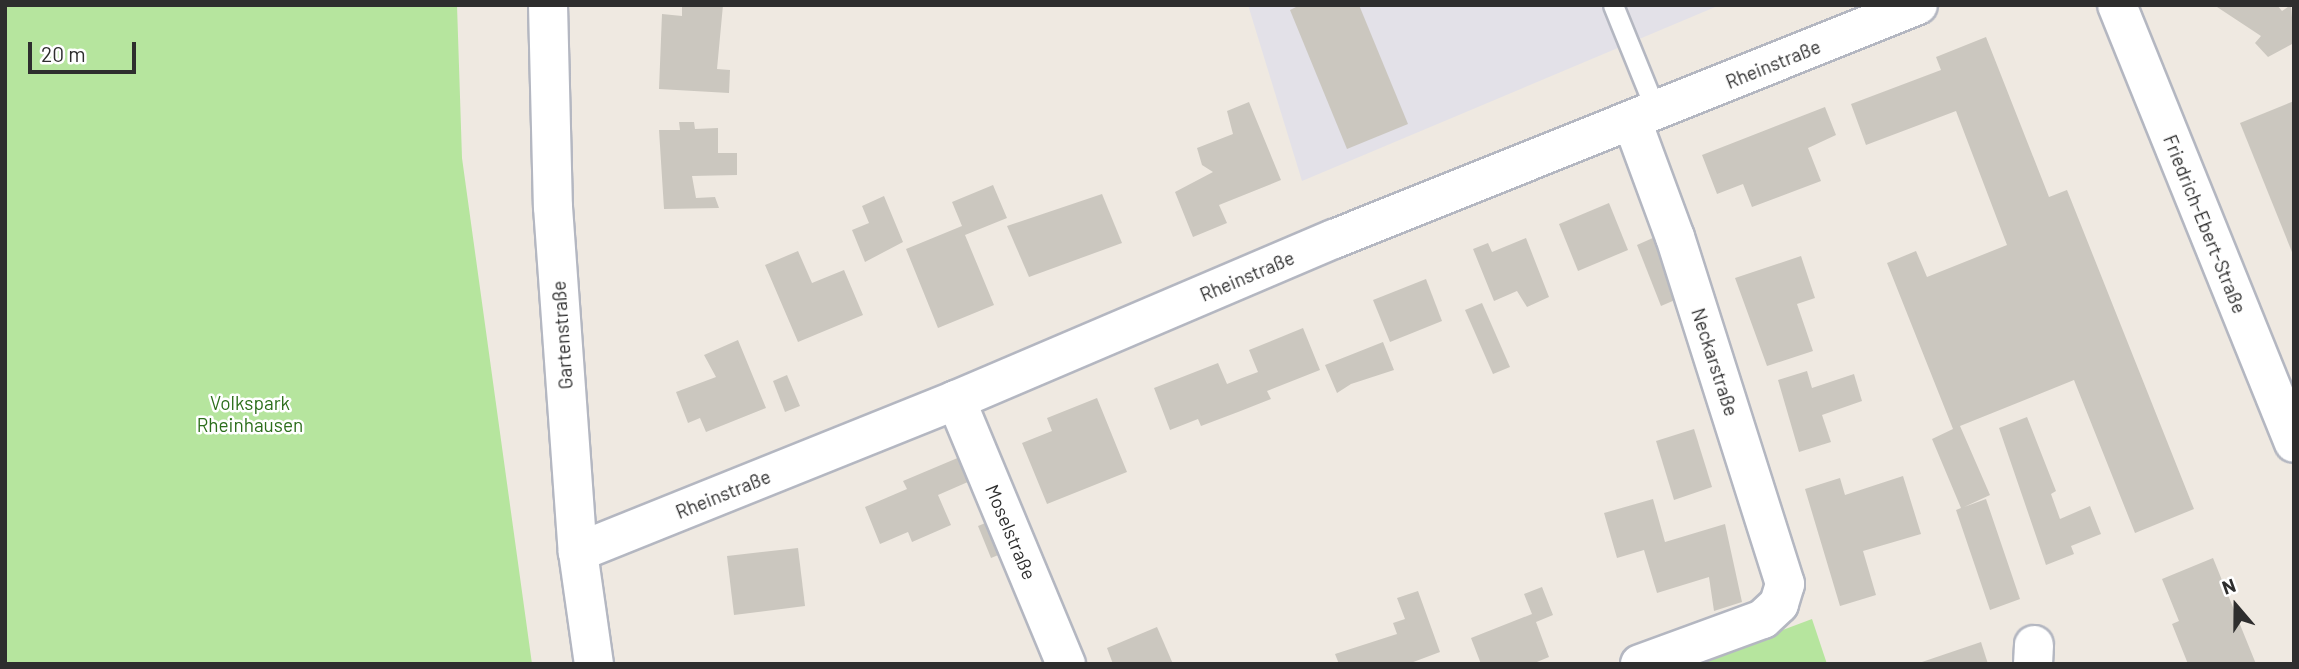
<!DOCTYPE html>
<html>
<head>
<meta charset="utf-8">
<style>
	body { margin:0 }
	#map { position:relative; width:2299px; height:669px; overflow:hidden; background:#efe9e1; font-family:Barlow,sans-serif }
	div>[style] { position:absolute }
	.industrial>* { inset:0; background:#e3e1e8 }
	.green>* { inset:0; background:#b6e59e }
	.building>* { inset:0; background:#cbc7bf }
	.roads { filter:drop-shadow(2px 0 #b4b7c1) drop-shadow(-2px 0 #b4b7c1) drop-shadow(0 2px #b4b7c1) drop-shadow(0 -2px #b4b7c1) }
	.lane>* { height:19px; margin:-9.5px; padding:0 9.5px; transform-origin:9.5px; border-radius:9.5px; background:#fff }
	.street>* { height:38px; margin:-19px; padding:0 19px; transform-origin:19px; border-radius:19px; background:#fff }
	.secondary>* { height:38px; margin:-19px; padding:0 19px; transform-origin:19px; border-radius:19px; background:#fff }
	span { translate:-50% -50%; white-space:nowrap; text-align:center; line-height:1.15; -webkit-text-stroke:5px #fff; paint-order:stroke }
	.street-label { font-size:19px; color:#2e2e2e }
	.park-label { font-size:19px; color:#2c6e1b }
	.frame { position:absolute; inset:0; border:7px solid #2e2e2e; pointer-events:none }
	.north { position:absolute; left:2201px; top:571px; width:70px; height:70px; -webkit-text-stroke:5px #fff; paint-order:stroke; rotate:340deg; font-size:19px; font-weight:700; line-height:28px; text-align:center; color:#2e2e2e }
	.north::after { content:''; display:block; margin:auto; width:24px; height:32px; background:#2e2e2e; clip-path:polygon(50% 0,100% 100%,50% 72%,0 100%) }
	.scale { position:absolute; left:28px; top:42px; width:108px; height:32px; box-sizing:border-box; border:4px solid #2e2e2e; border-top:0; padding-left:9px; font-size:21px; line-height:24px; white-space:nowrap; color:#2e2e2e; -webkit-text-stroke:5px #fff; paint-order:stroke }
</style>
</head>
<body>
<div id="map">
	<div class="industrial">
		<i style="clip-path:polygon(1248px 5px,1720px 5px,1302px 181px)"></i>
	</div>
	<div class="green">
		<i style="clip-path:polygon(5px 5px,457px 5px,462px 158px,532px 664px,5px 664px)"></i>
		<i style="clip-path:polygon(1812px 619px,1827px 664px,1691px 664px)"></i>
	</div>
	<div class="building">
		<i style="clip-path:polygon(682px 5px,723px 5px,717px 69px,730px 70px,729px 93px,659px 89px,662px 14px,682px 16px)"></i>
		<i style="clip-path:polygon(1300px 5px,1359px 5px,1408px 124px,1347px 149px,1290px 10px)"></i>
		<i style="clip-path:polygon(2214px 5px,2277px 5px,2282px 11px,2291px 5px,2294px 43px,2268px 57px,2255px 43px,2261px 36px)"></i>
		<i style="clip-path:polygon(1986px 37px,2049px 197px,2067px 190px,2194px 509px,2135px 533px,2074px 380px,1960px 426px,1990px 495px,1964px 507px,1986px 499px,2020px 599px,1990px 610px,1956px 510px,1961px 508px,1932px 439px,1953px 429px,1887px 263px,1916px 251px,1927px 277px,2007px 245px,1956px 111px,1866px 145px,1851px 104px,1941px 70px,1936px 57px)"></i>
		<i style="clip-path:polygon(2294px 101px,2294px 257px,2240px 123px)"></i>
		<i style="clip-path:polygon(1249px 102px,1281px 180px,1219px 205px,1227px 223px,1193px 237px,1175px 192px,1213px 172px,1202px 165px,1197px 148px,1233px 134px,1227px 111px)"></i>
		<i style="clip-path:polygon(1825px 107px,1836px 135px,1808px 148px,1821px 181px,1752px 207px,1743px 184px,1717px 194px,1702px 155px)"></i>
		<i style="clip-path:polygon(679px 122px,694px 122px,695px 129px,718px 128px,718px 153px,737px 153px,737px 175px,692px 176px,696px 198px,715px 197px,719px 208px,664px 209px,659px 130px,680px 130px)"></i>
		<i style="clip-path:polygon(993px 185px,1007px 218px,965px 235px,994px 305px,938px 328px,906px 249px,962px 226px,952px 202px)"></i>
		<i style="clip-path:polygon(1102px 194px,1122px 243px,1029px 277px,1007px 226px)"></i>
		<i style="clip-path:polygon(884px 196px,903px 242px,865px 262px,852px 230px,869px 223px,862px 206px)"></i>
		<i style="clip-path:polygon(1609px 203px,1628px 250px,1578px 271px,1559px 224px)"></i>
		<i style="clip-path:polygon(1655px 237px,1675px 300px,1661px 306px,1637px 245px)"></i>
		<i style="clip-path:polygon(1526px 238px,1549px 297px,1527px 307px,1517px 291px,1494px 301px,1473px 249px,1488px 243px,1492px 252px)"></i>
		<i style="clip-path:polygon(798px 251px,812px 283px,844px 270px,863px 315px,798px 342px,765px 265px)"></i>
		<i style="clip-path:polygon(1801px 256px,1815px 298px,1797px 304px,1813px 351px,1767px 366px,1735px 278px)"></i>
		<i style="clip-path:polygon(1426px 279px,1442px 321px,1390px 342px,1373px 300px)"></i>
		<i style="clip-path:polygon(1482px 303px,1510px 367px,1493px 374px,1465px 310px)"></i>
		<i style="clip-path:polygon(1303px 328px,1320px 370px,1267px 391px,1271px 399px,1238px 412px,1201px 426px,1198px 419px,1170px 430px,1154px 388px,1218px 363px,1227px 384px,1242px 378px,1258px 372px,1249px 350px)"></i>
		<i style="clip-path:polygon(738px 340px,766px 408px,706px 432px,700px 418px,688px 423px,676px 392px,716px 377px,704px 355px)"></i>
		<i style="clip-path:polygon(1383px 342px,1394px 370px,1351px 384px,1337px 393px,1325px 365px)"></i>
		<i style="clip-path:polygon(1807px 371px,1812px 388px,1854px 374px,1862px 401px,1822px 415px,1831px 442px,1799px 452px,1778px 380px)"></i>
		<i style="clip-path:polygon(787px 375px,800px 406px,785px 412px,773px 381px)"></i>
		<i style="clip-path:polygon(1097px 398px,1127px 472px,1047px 504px,1022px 443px,1052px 431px,1047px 418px)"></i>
		<i style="clip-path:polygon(2027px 417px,2056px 491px,2051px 494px,2060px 519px,2090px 506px,2101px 534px,2071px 546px,2074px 554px,2046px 565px,1999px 428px)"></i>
		<i style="clip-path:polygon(1694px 429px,1712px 487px,1674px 500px,1656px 441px)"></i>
		<i style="clip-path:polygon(967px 454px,977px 478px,938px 495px,951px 525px,912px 542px,908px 532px,880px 544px,865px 507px,907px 489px,903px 481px)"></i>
		<i style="clip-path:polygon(1903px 476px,1921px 534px,1863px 551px,1876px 595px,1840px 606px,1805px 489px,1840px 478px,1845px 495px)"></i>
		<i style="clip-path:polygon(1653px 499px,1665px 542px,1725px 524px,1742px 602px,1714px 611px,1709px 577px,1657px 593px,1644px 550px,1617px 558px,1604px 513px)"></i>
		<i style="clip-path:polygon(995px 519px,1008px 551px,991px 558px,978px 526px)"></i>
		<i style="clip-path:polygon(798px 548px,805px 606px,734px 615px,727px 556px)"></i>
		<i style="clip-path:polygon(2213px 558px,2256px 664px,2188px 664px,2172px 624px,2179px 621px,2162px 579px)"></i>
		<i style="clip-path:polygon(1542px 587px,1553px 615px,1536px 622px,1549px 657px,1532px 664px,1481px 664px,1471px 638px,1532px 614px,1524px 594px)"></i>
		<i style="clip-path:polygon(1418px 591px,1440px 652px,1408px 664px,1339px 664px,1335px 654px,1397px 634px,1393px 623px,1405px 619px,1397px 598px)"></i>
		<i style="clip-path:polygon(1157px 627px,1173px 664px,1113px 664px,1107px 648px)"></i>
		<i style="clip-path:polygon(1981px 642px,1988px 664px,1919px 664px,1919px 663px)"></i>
	</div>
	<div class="roads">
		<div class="lane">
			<i style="left:1613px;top:5px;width:114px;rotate:67.9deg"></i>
		</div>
		<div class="street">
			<i style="left:548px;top:5px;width:202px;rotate:88.6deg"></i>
			<i style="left:553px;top:207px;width:346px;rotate:85.9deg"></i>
			<i style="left:578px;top:552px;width:113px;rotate:81.9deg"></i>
			<i style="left:1632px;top:121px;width:124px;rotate:69.7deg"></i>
			<i style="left:1675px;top:237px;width:364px;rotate:72.4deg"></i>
			<i style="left:1785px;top:584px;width:21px;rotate:107deg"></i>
			<i style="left:1779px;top:604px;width:22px;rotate:137deg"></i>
			<i style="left:1763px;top:619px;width:131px;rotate:159.9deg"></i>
			<i style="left:956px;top:400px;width:286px;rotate:67.4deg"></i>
			<i style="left:578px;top:552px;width:407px;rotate:-21.9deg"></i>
			<i style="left:956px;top:400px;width:411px;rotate:-23.1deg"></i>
			<i style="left:1334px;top:239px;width:629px;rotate:-21.84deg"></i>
			<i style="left:2033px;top:664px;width:19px;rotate:-87deg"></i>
		</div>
		<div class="secondary">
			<i style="left:2117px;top:5px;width:472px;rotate:68deg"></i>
		</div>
	</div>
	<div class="street-label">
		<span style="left:1773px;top:64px;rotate:-22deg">Rheinstraße</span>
		<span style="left:2205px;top:224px;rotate:68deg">Friedrich-Ebert-Straße</span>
		<span style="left:1247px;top:276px;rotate:-23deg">Rheinstraße</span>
		<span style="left:562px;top:335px;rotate:-94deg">Gartenstraße</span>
		<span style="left:1715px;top:362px;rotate:72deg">Neckarstraße</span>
		<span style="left:723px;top:494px;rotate:-22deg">Rheinstraße</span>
		<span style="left:1011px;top:532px;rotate:67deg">Moselstraße</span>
	</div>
	<div class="park-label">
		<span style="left:250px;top:414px">Volkspark<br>Rheinhausen</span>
	</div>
	<div class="frame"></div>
	<div class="north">N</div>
	<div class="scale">20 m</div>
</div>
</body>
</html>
